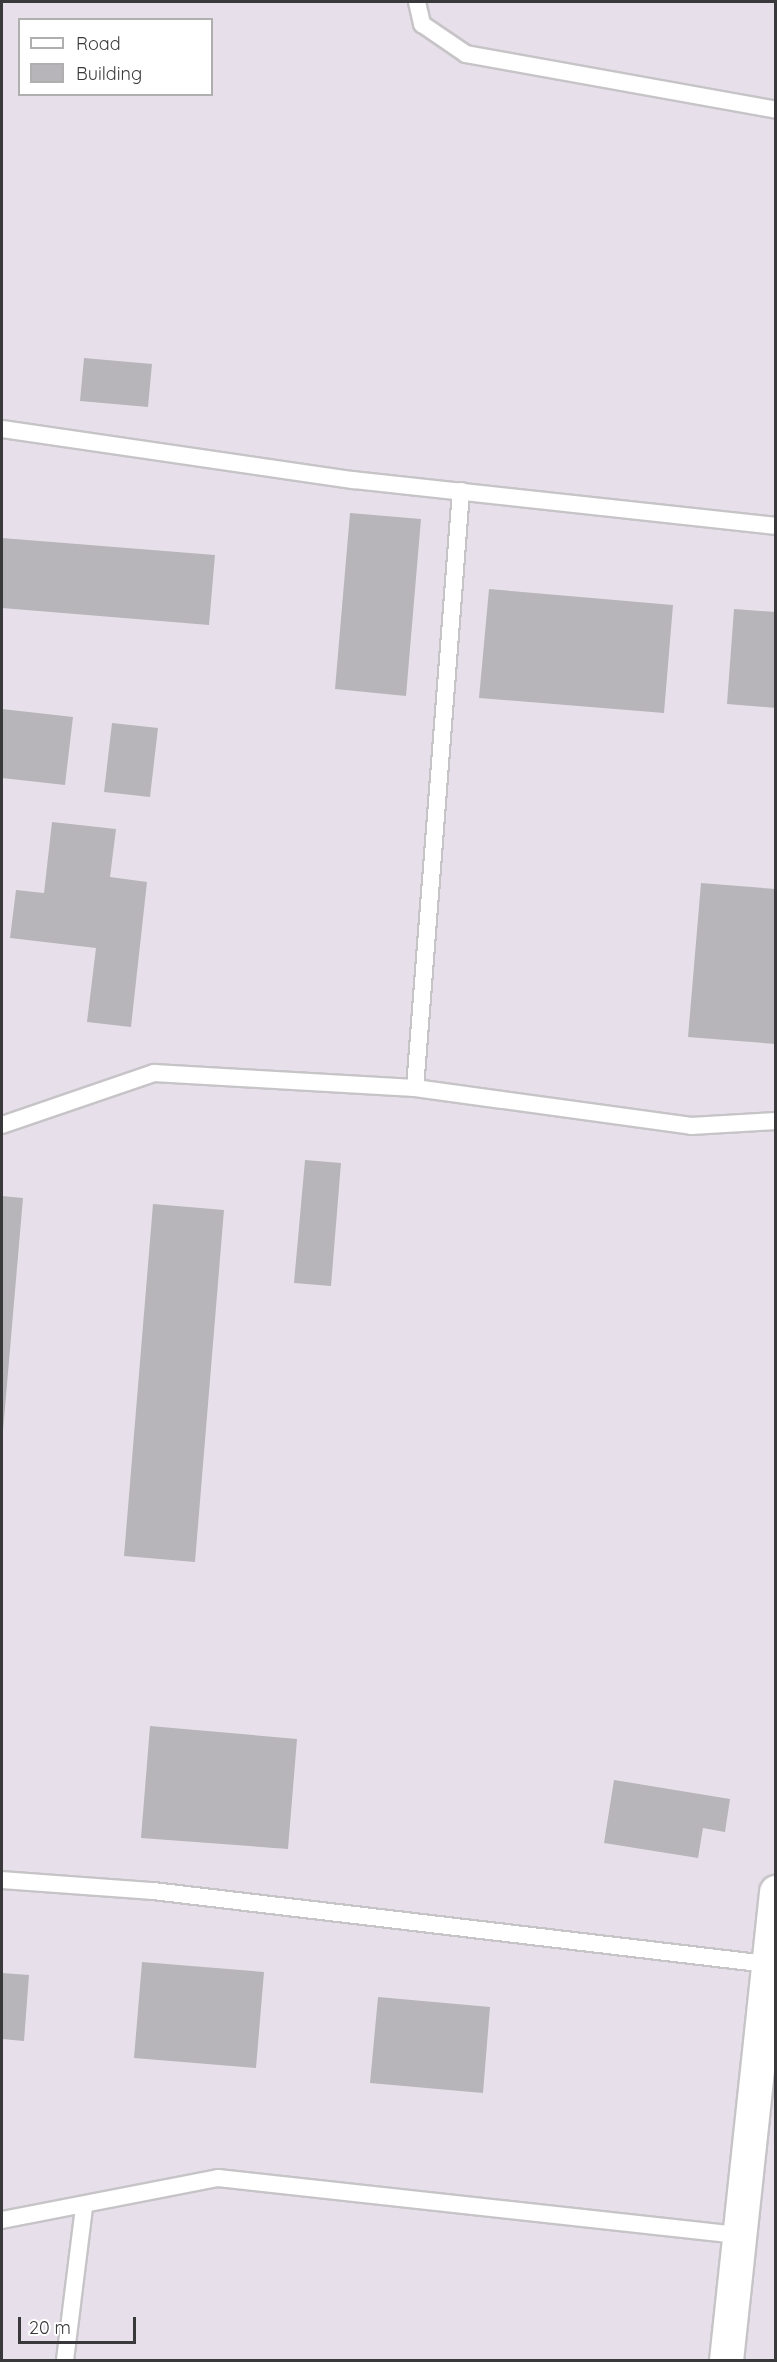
<!DOCTYPE html>
<html>
<head>
<meta charset="utf-8">
<style>
	body { margin:0 }
	#map { position:relative; width:777px; height:2362px; overflow:hidden; background:#f0eef1; font-family:Quicksand,sans-serif }
	div>[style] { position:absolute }
	.built>* { inset:0; background:#e7e0ea }
	.building>* { inset:0; background:#b7b5b9 }
	.roads { filter:drop-shadow(2px 0 #c7c4c8) drop-shadow(-2px 0 #c7c4c8) drop-shadow(0 2px #c7c4c8) drop-shadow(0 -2px #c7c4c8) }
	.lane>* { height:16px; margin:-8px; padding:0 8px; transform-origin:8px; border-radius:8px; background:#fff }
	.street>* { height:33px; margin:-16.5px; padding:0 16.5px; transform-origin:16.5px; border-radius:16.5px; background:#fff }
	span { translate:-50% -50%; white-space:nowrap; text-align:center; line-height:1.15; -webkit-text-stroke:6px #fff; paint-order:stroke }
	.frame { position:absolute; inset:0; border:3px solid #39383a; pointer-events:none }
	.legend { position:absolute; left:18px; top:18px; width:195px; height:78px; box-sizing:border-box; background:#fff; border:2px solid #b0afb0; margin:0; padding:8px 10px; list-style:none; font-size:18px; color:#39383a }
	.legend li { display:flex; align-items:center; gap:12px; height:30px }
	.legend b { width:30px; border:2px solid #b0afb0 }
	.scale { position:absolute; left:18px; top:2317px; width:118px; height:27px; box-sizing:border-box; border:3px solid #39383a; border-top:0; padding-left:8px; font-size:18px; line-height:21px; white-space:nowrap; color:#39383a; -webkit-text-stroke:4px #fff; paint-order:stroke }
</style>
</head>
<body>
<div id="map">
	<div class="built">
		<i style="clip-path:polygon(evenodd,2px 2px,775px 2px,775px 2360px,2px 2360px,2px 2px,20px 20px,212px 20px,212px 94px,20px 94px,20px 20px)"></i>
	</div>
	<div class="building">
		<i style="clip-path:polygon(84px 358px,152px 364px,148px 407px,80px 401px)"></i>
		<i style="clip-path:polygon(350px 513px,421px 519px,406px 696px,335px 689px)"></i>
		<i style="clip-path:polygon(2px 538px,215px 555px,209px 625px,2px 608px)"></i>
		<i style="clip-path:polygon(489px 589px,673px 605px,664px 713px,479px 698px)"></i>
		<i style="clip-path:polygon(734px 609px,776px 612px,776px 708px,727px 704px)"></i>
		<i style="clip-path:polygon(2px 709px,73px 717px,65px 785px,2px 778px)"></i>
		<i style="clip-path:polygon(112px 723px,158px 728px,150px 797px,104px 792px)"></i>
		<i style="clip-path:polygon(52px 822px,116px 829px,110px 877px,147px 882px,131px 1027px,87px 1022px,96px 948px,10px 938px,16px 890px,44px 893px)"></i>
		<i style="clip-path:polygon(701px 883px,776px 889px,776px 1044px,688px 1037px)"></i>
		<i style="clip-path:polygon(305px 1160px,341px 1163px,331px 1286px,294px 1283px)"></i>
		<i style="clip-path:polygon(2px 1196px,23px 1198px,3px 1431px,2px 1431px)"></i>
		<i style="clip-path:polygon(153px 1204px,224px 1210px,195px 1562px,124px 1556px)"></i>
		<i style="clip-path:polygon(150px 1726px,297px 1739px,288px 1849px,141px 1838px)"></i>
		<i style="clip-path:polygon(614px 1780px,730px 1799px,725px 1832px,703px 1828px,698px 1858px,604px 1843px)"></i>
		<i style="clip-path:polygon(142px 1962px,264px 1972px,256px 2068px,134px 2058px)"></i>
		<i style="clip-path:polygon(2px 1973px,29px 1975px,24px 2041px,2px 2039px)"></i>
		<i style="clip-path:polygon(378px 1997px,490px 2007px,483px 2093px,370px 2083px)"></i>
	</div>
	<div class="roads">
		<div class="lane">
			<i style="left:417px;top:2px;width:23px;rotate:77deg"></i>
			<i style="left:422px;top:24px;width:53px;rotate:34.3deg"></i>
			<i style="left:466px;top:54px;width:315px;rotate:10.2deg"></i>
			<i style="left:2px;top:429px;width:355px;rotate:8.3deg"></i>
			<i style="left:353px;top:480px;width:425px;rotate:6.2deg"></i>
			<i style="left:415px;top:1088px;width:599px;rotate:-85.59deg"></i>
			<i style="left:2px;top:1125px;width:161px;rotate:-18.9deg"></i>
			<i style="left:154px;top:1073px;width:261px;rotate:3.3deg"></i>
			<i style="left:415px;top:1088px;width:279px;rotate:7.8deg"></i>
			<i style="left:691px;top:1126px;width:85px;rotate:-3.4deg"></i>
			<i style="left:2px;top:1880px;width:151px;rotate:4.2deg"></i>
			<i style="left:153px;top:1891px;width:618px;rotate:6.78deg"></i>
			<i style="left:2px;top:2220px;width:220px;rotate:-11deg"></i>
			<i style="left:218px;top:2178px;width:523px;rotate:6.26deg"></i>
			<i style="left:65px;top:2360px;width:154px;rotate:-82.9deg"></i>
		</div>
		<div class="street">
			<i style="left:726px;top:2360px;width:471px;rotate:-83.9deg"></i>
		</div>
	</div>
	<div class="frame"></div>
	<ul class="legend">
	<li><b style="height:8px;background:#fff"></b>Road</li>
	<li><b style="height:16px;background:#b7b5b9"></b>Building</li>
	</ul>
	<div class="scale">20 m</div>
</div>
</body>
</html>
